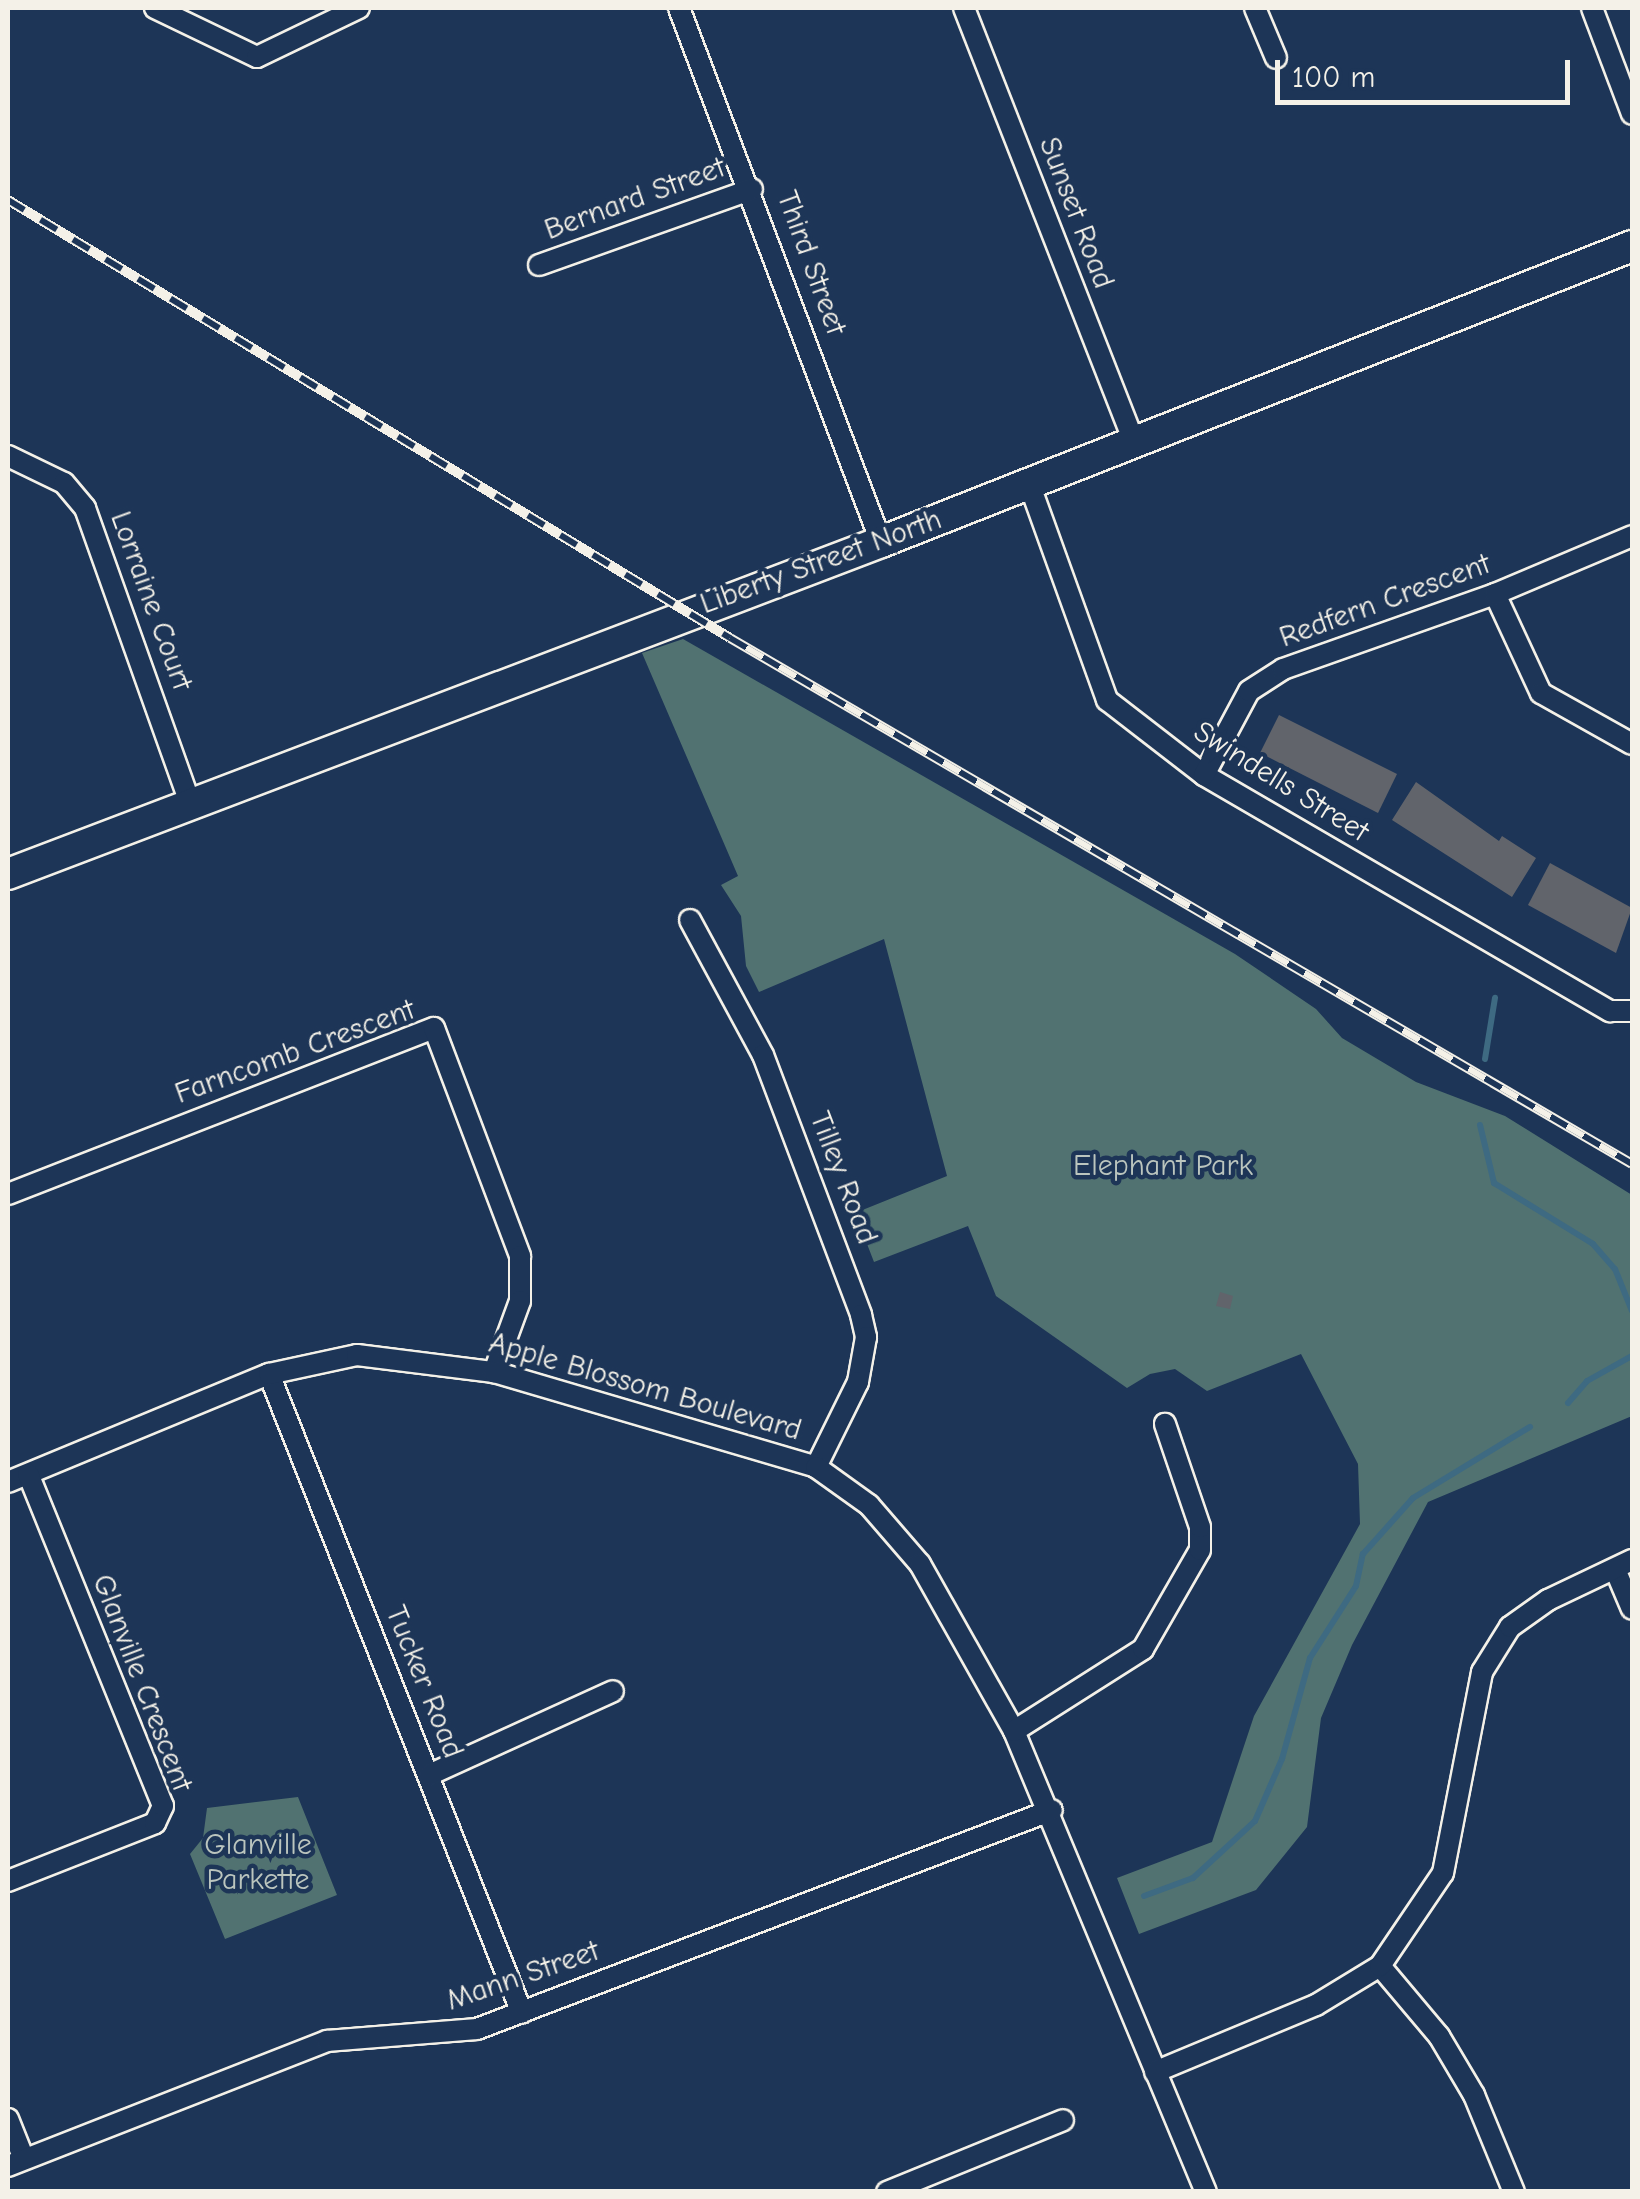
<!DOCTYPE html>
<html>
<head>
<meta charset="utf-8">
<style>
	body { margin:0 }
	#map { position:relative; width:1640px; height:2199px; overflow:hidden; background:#1d3557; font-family:"Comic Neue",sans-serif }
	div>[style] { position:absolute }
	.green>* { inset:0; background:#517271 }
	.stream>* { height:6px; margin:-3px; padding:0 3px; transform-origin:3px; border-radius:3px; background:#3e6a82 }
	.building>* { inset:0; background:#61646b }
	.roads { filter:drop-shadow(2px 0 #f4f1e8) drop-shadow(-2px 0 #f4f1e8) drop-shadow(0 2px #f4f1e8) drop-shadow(0 -2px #f4f1e8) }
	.street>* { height:20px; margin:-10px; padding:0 10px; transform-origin:10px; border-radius:10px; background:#1d3557 }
	.secondary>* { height:30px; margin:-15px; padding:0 15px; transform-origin:15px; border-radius:15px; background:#1d3557 }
	.rail>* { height:10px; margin-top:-5px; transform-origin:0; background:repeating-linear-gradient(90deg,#1d3557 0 19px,#f4f1e8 0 38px); box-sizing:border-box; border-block:2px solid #f4f1e8 }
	span { translate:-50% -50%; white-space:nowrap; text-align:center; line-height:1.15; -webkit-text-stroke:9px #1d3557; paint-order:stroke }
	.street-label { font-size:30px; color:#f4f1e8 }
	.park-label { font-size:30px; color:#bbc5be }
	.frame { position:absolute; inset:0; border:10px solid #f4f1e8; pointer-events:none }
	.scale { position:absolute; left:1275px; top:60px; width:295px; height:45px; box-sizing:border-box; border:5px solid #f4f1e8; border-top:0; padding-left:12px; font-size:30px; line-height:35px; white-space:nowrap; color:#f4f1e8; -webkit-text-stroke:8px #1d3557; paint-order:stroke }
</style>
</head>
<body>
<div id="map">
	<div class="green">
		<i style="clip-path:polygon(683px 639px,1235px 954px,1316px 1009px,1342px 1038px,1416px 1082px,1505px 1116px,1632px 1195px,1632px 1416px,1428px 1502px,1352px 1645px,1321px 1718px,1307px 1827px,1256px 1890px,1139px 1934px,1117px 1878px,1212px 1842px,1254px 1716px,1360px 1524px,1358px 1464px,1301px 1354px,1207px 1391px,1175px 1369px,1150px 1374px,1127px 1388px,996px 1296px,968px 1226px,874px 1262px,855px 1213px,947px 1176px,884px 939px,759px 992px,746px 966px,741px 916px,721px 885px,738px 876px,642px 653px)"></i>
		<i style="clip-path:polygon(298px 1797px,337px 1895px,225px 1939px,190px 1854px,203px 1838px,207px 1808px)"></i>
	</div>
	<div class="stream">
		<i style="left:1485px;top:1059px;width:62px;rotate:-80.7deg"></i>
		<i style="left:1480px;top:1125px;width:60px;rotate:76.4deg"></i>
		<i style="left:1494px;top:1183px;width:116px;rotate:31.6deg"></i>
		<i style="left:1593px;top:1244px;width:33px;rotate:49deg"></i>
		<i style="left:1615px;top:1269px;width:45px;rotate:68deg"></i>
		<i style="left:1568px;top:1403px;width:29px;rotate:-49deg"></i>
		<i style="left:1587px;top:1381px;width:51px;rotate:-29.1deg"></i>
		<i style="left:1144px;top:1896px;width:52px;rotate:-20.2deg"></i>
		<i style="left:1193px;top:1878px;width:84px;rotate:-42.6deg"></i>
		<i style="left:1255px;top:1821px;width:68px;rotate:-66.5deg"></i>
		<i style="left:1282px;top:1759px;width:105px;rotate:-74.5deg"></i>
		<i style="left:1310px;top:1658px;width:85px;rotate:-57.4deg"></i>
		<i style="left:1356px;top:1586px;width:33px;rotate:-78deg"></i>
		<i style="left:1363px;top:1554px;width:75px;rotate:-48.2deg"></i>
		<i style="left:1413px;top:1498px;width:137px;rotate:-31.3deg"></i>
	</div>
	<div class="building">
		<i style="clip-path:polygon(1279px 715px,1397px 774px,1378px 813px,1260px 753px)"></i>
		<i style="clip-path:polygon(1416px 782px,1499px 841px,1502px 836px,1536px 858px,1512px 897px,1392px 820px)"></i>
		<i style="clip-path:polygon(1550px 863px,1632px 908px,1616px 953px,1528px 905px)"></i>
		<i style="clip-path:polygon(1220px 1292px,1233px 1296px,1230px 1309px,1216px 1306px)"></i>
	</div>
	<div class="roads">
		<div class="street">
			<i style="left:155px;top:8px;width:113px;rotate:25.7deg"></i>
			<i style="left:257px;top:57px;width:113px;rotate:-25.7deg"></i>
			<i style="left:679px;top:8px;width:571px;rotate:69.28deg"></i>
			<i style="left:964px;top:8px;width:464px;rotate:68.6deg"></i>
			<i style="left:1255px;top:8px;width:54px;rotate:67.2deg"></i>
			<i style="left:1592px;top:8px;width:113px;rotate:69.3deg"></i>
			<i style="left:539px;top:265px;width:226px;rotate:-19.6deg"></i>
			<i style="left:8px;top:456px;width:62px;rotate:25.7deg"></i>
			<i style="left:64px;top:483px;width:33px;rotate:50deg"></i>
			<i style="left:85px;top:508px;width:315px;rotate:70.4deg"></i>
			<i style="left:1029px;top:483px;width:231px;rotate:70.2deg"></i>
			<i style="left:1107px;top:700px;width:123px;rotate:37.7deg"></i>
			<i style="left:1204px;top:775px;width:470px;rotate:30.2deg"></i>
			<i style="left:1610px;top:1011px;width:22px"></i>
			<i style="left:1495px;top:594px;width:109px;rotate:65.1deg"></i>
			<i style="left:1541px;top:693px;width:104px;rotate:29.3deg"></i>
			<i style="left:1204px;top:775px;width:95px;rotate:-61.8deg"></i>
			<i style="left:1249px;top:691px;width:40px;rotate:-32.9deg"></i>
			<i style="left:1283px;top:669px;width:225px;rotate:-19.5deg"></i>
			<i style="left:1495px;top:594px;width:149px;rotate:-22.9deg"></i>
			<i style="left:690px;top:920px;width:153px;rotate:61.6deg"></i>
			<i style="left:763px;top:1055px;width:278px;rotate:69.3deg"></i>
			<i style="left:861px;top:1315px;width:23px;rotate:77deg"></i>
			<i style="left:866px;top:1337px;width:46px;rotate:100.1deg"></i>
			<i style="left:858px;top:1382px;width:95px;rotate:116.3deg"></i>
			<i style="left:8px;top:1194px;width:457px;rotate:-21.3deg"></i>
			<i style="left:434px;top:1028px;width:244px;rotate:69.3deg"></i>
			<i style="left:520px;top:1256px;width:45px;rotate:90deg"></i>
			<i style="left:520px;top:1301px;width:76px;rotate:110.1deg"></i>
			<i style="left:269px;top:1374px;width:687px;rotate:68.4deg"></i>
			<i style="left:8px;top:1482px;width:282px;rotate:-22.5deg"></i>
			<i style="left:269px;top:1374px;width:90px;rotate:-12.2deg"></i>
			<i style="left:357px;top:1355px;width:138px;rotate:7.1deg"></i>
			<i style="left:494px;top:1372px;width:336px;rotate:16.4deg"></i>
			<i style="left:816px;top:1467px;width:65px;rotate:35.6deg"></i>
			<i style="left:869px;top:1505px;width:78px;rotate:49.2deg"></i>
			<i style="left:920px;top:1564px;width:192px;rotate:60.6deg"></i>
			<i style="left:1014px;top:1731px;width:499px;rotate:67.4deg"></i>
			<i style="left:1615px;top:1569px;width:43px;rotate:67deg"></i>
			<i style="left:1014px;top:1731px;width:153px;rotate:-32.4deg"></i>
			<i style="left:1143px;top:1649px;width:114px;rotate:-60.1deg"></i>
			<i style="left:1200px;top:1550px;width:23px;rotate:-90deg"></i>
			<i style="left:1200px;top:1527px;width:109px;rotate:-108.8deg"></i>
			<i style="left:429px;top:1775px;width:202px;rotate:-24.5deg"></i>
			<i style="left:8px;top:1881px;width:158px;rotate:-21.5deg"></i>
			<i style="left:155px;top:1823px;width:19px;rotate:-65deg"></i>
			<i style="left:163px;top:1806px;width:358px;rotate:-112.1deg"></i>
			<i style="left:1380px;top:1966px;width:92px;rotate:49.9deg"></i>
			<i style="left:1439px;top:2036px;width:69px;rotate:59.3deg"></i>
			<i style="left:1474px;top:2095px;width:105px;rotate:67.6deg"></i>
			<i style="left:1155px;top:2072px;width:174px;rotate:-22.6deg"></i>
			<i style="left:1316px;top:2005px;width:75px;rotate:-31.4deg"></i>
			<i style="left:1380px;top:1966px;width:112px;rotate:-55.9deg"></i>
			<i style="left:1443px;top:1873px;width:205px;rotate:-79deg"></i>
			<i style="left:1482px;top:1672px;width:53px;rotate:-58.1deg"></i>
			<i style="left:1510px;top:1627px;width:47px;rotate:-35.4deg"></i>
			<i style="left:1548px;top:1600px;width:93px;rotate:-25.5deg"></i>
			<i style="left:8px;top:2119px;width:43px;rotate:68.2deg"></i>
			<i style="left:8px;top:2166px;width:343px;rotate:-21.4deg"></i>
			<i style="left:327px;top:2041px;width:150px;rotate:-4.6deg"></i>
			<i style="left:477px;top:2029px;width:615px;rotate:-20.85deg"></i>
			<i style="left:887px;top:2192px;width:190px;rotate:-22.2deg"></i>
		</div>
		<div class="secondary">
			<i style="left:8px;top:874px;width:934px;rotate:-20.82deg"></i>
			<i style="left:881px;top:542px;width:807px;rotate:-21.51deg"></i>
		</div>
	</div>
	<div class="rail">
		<i style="left:8px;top:200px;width:844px;rotate:31.24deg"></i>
		<i style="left:730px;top:638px;width:1044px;rotate:30.25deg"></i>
	</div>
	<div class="street-label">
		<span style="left:635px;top:199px;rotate:-20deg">Bernard Street</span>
		<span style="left:1076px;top:213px;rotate:69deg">Sunset Road</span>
		<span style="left:811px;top:263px;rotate:70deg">Third Street</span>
		<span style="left:821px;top:562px;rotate:-20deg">Liberty Street North</span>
		<span style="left:151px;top:601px;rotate:70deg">Lorraine Court</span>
		<span style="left:1385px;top:601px;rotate:-20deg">Redfern Crescent</span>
		<span style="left:1281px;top:782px;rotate:32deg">Swindells Street</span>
		<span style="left:295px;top:1052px;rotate:-20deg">Farncomb Crescent</span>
		<span style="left:843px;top:1178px;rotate:69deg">Tilley Road</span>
		<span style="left:645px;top:1387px;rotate:16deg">Apple Blossom Boulevard</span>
		<span style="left:424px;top:1682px;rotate:68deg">Tucker Road</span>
		<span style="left:142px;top:1683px;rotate:69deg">Glanville Crescent</span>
		<span style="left:523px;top:1976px;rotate:-19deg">Mann Street</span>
	</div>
	<div class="park-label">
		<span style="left:1163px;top:1166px">Elephant Park</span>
		<span style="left:258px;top:1862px">Glanville<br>Parkette</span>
	</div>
	<div class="frame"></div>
	<div class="scale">100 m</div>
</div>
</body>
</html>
